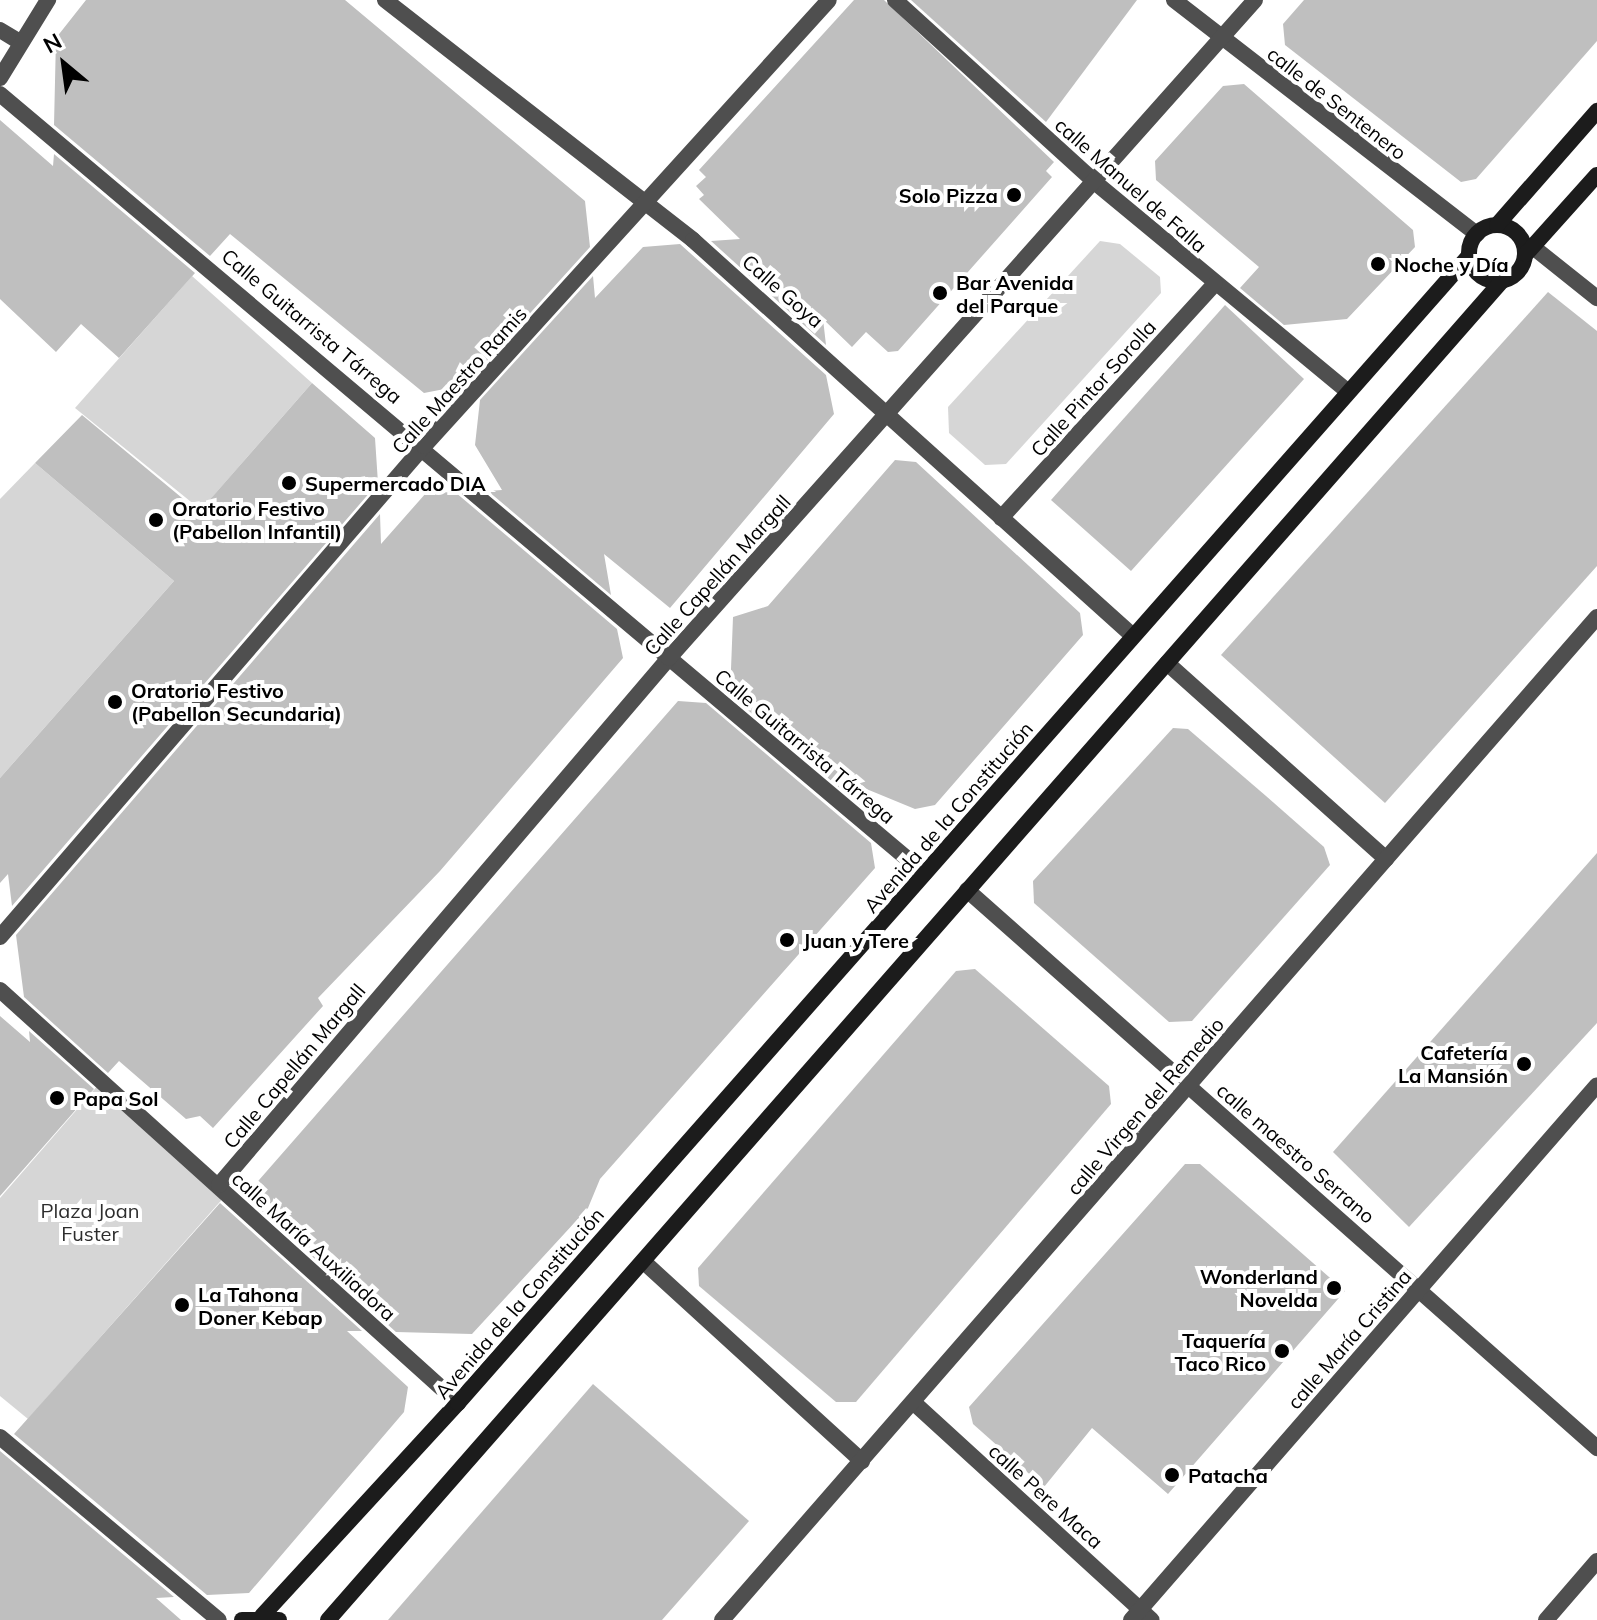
<!DOCTYPE html>
<html>
<head>
<meta charset="utf-8">
<style>
	body { margin:0 }
	#map { position:relative; width:1597px; height:1620px; overflow:hidden; background:#fff; font-family:Mulish,sans-serif }
	div>[style] { position:absolute }
	.green>* { inset:0; background:#d6d6d6 }
	.building>* { inset:0; background:#bfbfbf }
	.street>* { height:16px; margin:-8px; padding:0 8px; transform-origin:8px; border-radius:8px; background:#4f4f4f }
	.secondary>* { height:16px; margin:-8px; padding:0 8px; transform-origin:8px; border-radius:8px; background:#1c1c1c }
	.secondary>.ring { margin:-8px; padding:0; box-sizing:content-box; background:none; border:16px solid #1c1c1c; border-radius:50% }
	.dots>* { width:22px; height:22px; translate:-50% -50%; box-sizing:border-box; border:4px solid #fff; border-radius:50% }
	span { translate:-50% -50%; white-space:nowrap; text-align:center; line-height:1.15; -webkit-text-stroke:8px #fff; paint-order:stroke }
	.street-label { font-size:20px; color:#000 }
	.poi-label { font-size:20px; color:#000; font-weight:700 }
	.right { translate:-100% -50%; text-align:right }
	.left { translate:0 -50%; text-align:left }
	.park-label { font-size:20px; color:#2d2d2d }
	.north { position:absolute; left:24px; top:24px; width:80px; height:80px; -webkit-text-stroke:6px #fff; paint-order:stroke; rotate:331deg; font-size:22px; font-weight:700; line-height:32px; text-align:center; color:#000 }
	.north::after { content:''; display:block; margin:auto; width:28px; height:36px; background:#000; clip-path:polygon(50% 0,100% 100%,50% 72%,0 100%) }
</style>
</head>
<body>
<div id="map">
	<div class="green">
		<i style="clip-path:polygon(1100px 241px,1120px 244px,1160px 277px,1161px 293px,1006px 464px,985px 465px,949px 433px,948px 407px)"></i>
		<i style="clip-path:polygon(192px 276px,312px 383px,201px 510px,75px 408px)"></i>
		<i style="clip-path:polygon(35px 463px,174px 581px,0 778px,0 499px)"></i>
		<i style="clip-path:polygon(99px 1084px,226px 1195px,28px 1419px,0 1396px,0 1198px)"></i>
	</div>
	<div class="building">
		<i style="clip-path:polygon(86px 0,345px 0,585px 201px,590px 247px,465px 385px,424px 393px,230px 234px,210px 256px,54px 125px,56px 38px)"></i>
		<i style="clip-path:polygon(854px 0,884px 0,1054px 162px,1046px 171px,1052px 177px,898px 351px,888px 352px,866px 332px,852px 347px,823px 319px,826px 345px,711px 241px,740px 239px,699px 199px,704px 195px,696px 186px,706px 177px,699px 170px)"></i>
		<i style="clip-path:polygon(911px 0,1137px 0,1046px 122px)"></i>
		<i style="clip-path:polygon(1304px 0,1597px 0,1597px 41px,1476px 179px,1461px 182px,1285px 45px,1283px 24px)"></i>
		<i style="clip-path:polygon(1244px 84px,1413px 230px,1415px 247px,1347px 319px,1284px 325px,1240px 288px,1259px 267px,1156px 180px,1155px 161px,1223px 86px)"></i>
		<i style="clip-path:polygon(0 120px,53px 166px,54px 154px,195px 273px,119px 358px,81px 324px,56px 352px,0 299px)"></i>
		<i style="clip-path:polygon(680px 244px,826px 375px,834px 414px,670px 608px,604px 554px,611px 595px,488px 491px,502px 490px,475px 445px,480px 400px,593px 276px,595px 298px,643px 247px)"></i>
		<i style="clip-path:polygon(1548px 292px,1597px 331px,1597px 566px,1385px 803px,1221px 655px)"></i>
		<i style="clip-path:polygon(1225px 305px,1304px 379px,1131px 571px,1051px 500px)"></i>
		<i style="clip-path:polygon(312px 383px,375px 438px,378px 483px,12px 906px,8px 874px,0 883px,0 778px,174px 581px,35px 463px,82px 415px,199px 512px)"></i>
		<i style="clip-path:polygon(895px 460px,916px 462px,1080px 613px,1083px 635px,935px 805px,915px 809px,864px 788px,867px 811px,730px 695px,733px 617px,768px 606px)"></i>
		<i style="clip-path:polygon(455px 492px,617px 629px,623px 658px,440px 871px,318px 998px,323px 1006px,213px 1128px,200px 1116px,186px 1119px,119px 1061px,108px 1073px,24px 997px,16px 935px,380px 514px,381px 544px,426px 493px)"></i>
		<i style="clip-path:polygon(678px 701px,706px 703px,871px 843px,875px 868px,600px 1179px,588px 1208px,472px 1334px,396px 1332px,245px 1196px)"></i>
		<i style="clip-path:polygon(1173px 728px,1188px 729px,1266px 796px,1324px 847px,1330px 865px,1192px 1021px,1169px 1022px,1034px 903px,1033px 881px)"></i>
		<i style="clip-path:polygon(1597px 853px,1597px 1023px,1409px 1227px,1333px 1152px)"></i>
		<i style="clip-path:polygon(975px 969px,1109px 1086px,1111px 1104px,856px 1402px,836px 1402px,699px 1286px,698px 1268px,956px 971px)"></i>
		<i style="clip-path:polygon(0 1016px,30px 1042px,29px 1031px,94px 1089px,0 1196px)"></i>
		<i style="clip-path:polygon(1185px 1164px,1200px 1164px,1345px 1291px,1168px 1494px,1092px 1428px,1044px 1487px,973px 1424px,969px 1407px)"></i>
		<i style="clip-path:polygon(220px 1203px,362px 1331px,347px 1331px,408px 1387px,404px 1412px,249px 1593px,207px 1595px,14px 1434px)"></i>
		<i style="clip-path:polygon(593px 1384px,749px 1521px,662px 1620px,388px 1620px)"></i>
		<i style="clip-path:polygon(0 1451px,174px 1597px,156px 1598px,181px 1620px,0 1620px)"></i>
	</div>
	<div class="street">
		<i style="left:385px;top:0;width:390px;rotate:37.9deg"></i>
		<i style="left:693px;top:240px;width:592px;rotate:41.99deg"></i>
		<i style="left:895px;top:0;width:273px;rotate:42.3deg"></i>
		<i style="left:1097px;top:184px;width:326px;rotate:39.6deg"></i>
		<i style="left:1174px;top:0;width:383px;rotate:37.7deg"></i>
		<i style="left:0;top:30px;width:21px;rotate:31deg"></i>
		<i style="left:0;top:78px;width:92px;rotate:-58.4deg"></i>
		<i style="left:0;top:94px;width:1209px;rotate:40.13deg"></i>
		<i style="left:1533px;top:247px;width:82px;rotate:38.6deg"></i>
		<i style="left:1001px;top:518px;width:317px;rotate:-47.6deg"></i>
		<i style="left:1167px;top:663px;width:294px;rotate:41.8deg"></i>
		<i style="left:967px;top:890px;width:842px;rotate:41.53deg"></i>
		<i style="left:0;top:937px;width:649px;rotate:-49.19deg"></i>
		<i style="left:424px;top:446px;width:602px;rotate:-47.76deg"></i>
		<i style="left:0;top:990px;width:617px;rotate:42.04deg"></i>
		<i style="left:219px;top:1185px;width:693px;rotate:-49.51deg"></i>
		<i style="left:669px;top:658px;width:881px;rotate:-48.31deg"></i>
		<i style="left:645px;top:1263px;width:294px;rotate:42.4deg"></i>
		<i style="left:913px;top:1402px;width:323px;rotate:42.4deg"></i>
		<i style="left:0;top:1437px;width:285px;rotate:39.9deg"></i>
		<i style="left:722px;top:1620px;width:1331px;rotate:-48.9deg"></i>
		<i style="left:1131px;top:1620px;width:709px;rotate:-48.94deg"></i>
		<i style="left:1546px;top:1620px;width:78px;rotate:-49.2deg"></i>
	</div>
	<div class="secondary">
		<i class="ring" style="left:1469px;top:225px;width:40px;height:40px"></i>
		<i style="left:1497px;top:225px;width:152px;rotate:-48.7deg"></i>
		<i style="left:1526px;top:254px;width:106px;rotate:-48.1deg"></i>
		<i style="left:262px;top:1616px;width:289px;rotate:-47.4deg"></i>
		<i style="left:458px;top:1403px;width:1529px;rotate:-48.61deg"></i>
		<i style="left:242px;top:1620px;width:37px"></i>
		<i style="left:328px;top:1620px;width:1781px;rotate:-48.76deg"></i>
	</div>
	<div class="dots">
		<i style="left:1014px;top:195px;background:#000"></i>
		<i style="left:1378px;top:264px;background:#000"></i>
		<i style="left:940px;top:293px;background:#000"></i>
		<i style="left:289px;top:483px;background:#000"></i>
		<i style="left:156px;top:520px;background:#000"></i>
		<i style="left:115px;top:702px;background:#000"></i>
		<i style="left:787px;top:940px;background:#000"></i>
		<i style="left:1524px;top:1064px;background:#000"></i>
		<i style="left:57px;top:1098px;background:#000"></i>
		<i style="left:1334px;top:1288px;background:#000"></i>
		<i style="left:182px;top:1305px;background:#000"></i>
		<i style="left:1282px;top:1351px;background:#000"></i>
		<i style="left:1172px;top:1475px;background:#000"></i>
	</div>
	<div class="street-label">
		<span style="left:1337px;top:103px;rotate:38deg">calle de Sentenero</span>
		<span style="left:1131px;top:185px;rotate:41deg">calle Manuel de Falla</span>
		<span style="left:783px;top:291px;rotate:41deg">Calle Goya</span>
		<span style="left:312px;top:326px;rotate:40deg">Calle Guitarrista Tárrega</span>
		<span style="left:459px;top:380px;rotate:-48deg">Calle Maestro Ramis</span>
		<span style="left:1093px;top:388px;rotate:-48deg">Calle Pintor Sorolla</span>
		<span style="left:717px;top:575px;rotate:-48deg">Calle Capellán Margall</span>
		<span style="left:805px;top:746px;rotate:40deg">Calle Guitarrista Tárrega</span>
		<span style="left:948px;top:817px;rotate:-49deg">Avenida de la Constitución</span>
		<span style="left:294px;top:1066px;rotate:-50deg">Calle Capellán Margall</span>
		<span style="left:1145px;top:1106px;rotate:-49deg">calle Virgen del Remedio</span>
		<span style="left:1296px;top:1153px;rotate:41deg">calle maestro Serrano</span>
		<span style="left:314px;top:1246px;rotate:42deg">calle María Auxiliadora</span>
		<span style="left:519px;top:1303px;rotate:-49deg">Avenida de la Constitución</span>
		<span style="left:1349px;top:1339px;rotate:-49deg">calle María Cristina</span>
		<span style="left:1046px;top:1496px;rotate:42deg">calle Pere Maca</span>
	</div>
	<div class="poi-label">
		<span class="right" style="left:998px;top:195px">Solo Pizza</span>
		<span class="left" style="left:1394px;top:264px">Noche y Día</span>
		<span class="left" style="left:956px;top:294px">Bar Avenida<br>del Parque</span>
		<span class="left" style="left:305px;top:483px">Supermercado DIA</span>
		<span class="left" style="left:172px;top:520px">Oratorio Festivo<br>(Pabellon Infantil)</span>
		<span class="left" style="left:131px;top:702px">Oratorio Festivo<br>(Pabellon Secundaria)</span>
		<span class="left" style="left:803px;top:940px">Juan y Tere</span>
		<span class="right" style="left:1508px;top:1064px">Cafetería<br>La Mansión</span>
		<span class="left" style="left:73px;top:1098px">Papa Sol</span>
		<span class="right" style="left:1318px;top:1288px">Wonderland<br>Novelda</span>
		<span class="left" style="left:198px;top:1306px">La Tahona<br>Doner Kebap</span>
		<span class="right" style="left:1266px;top:1352px">Taquería<br>Taco Rico</span>
		<span class="left" style="left:1188px;top:1475px">Patacha</span>
	</div>
	<div class="park-label">
		<span style="left:90px;top:1222px">Plaza Joan<br>Fuster</span>
	</div>
	<div class="north">N</div>
</div>
</body>
</html>
